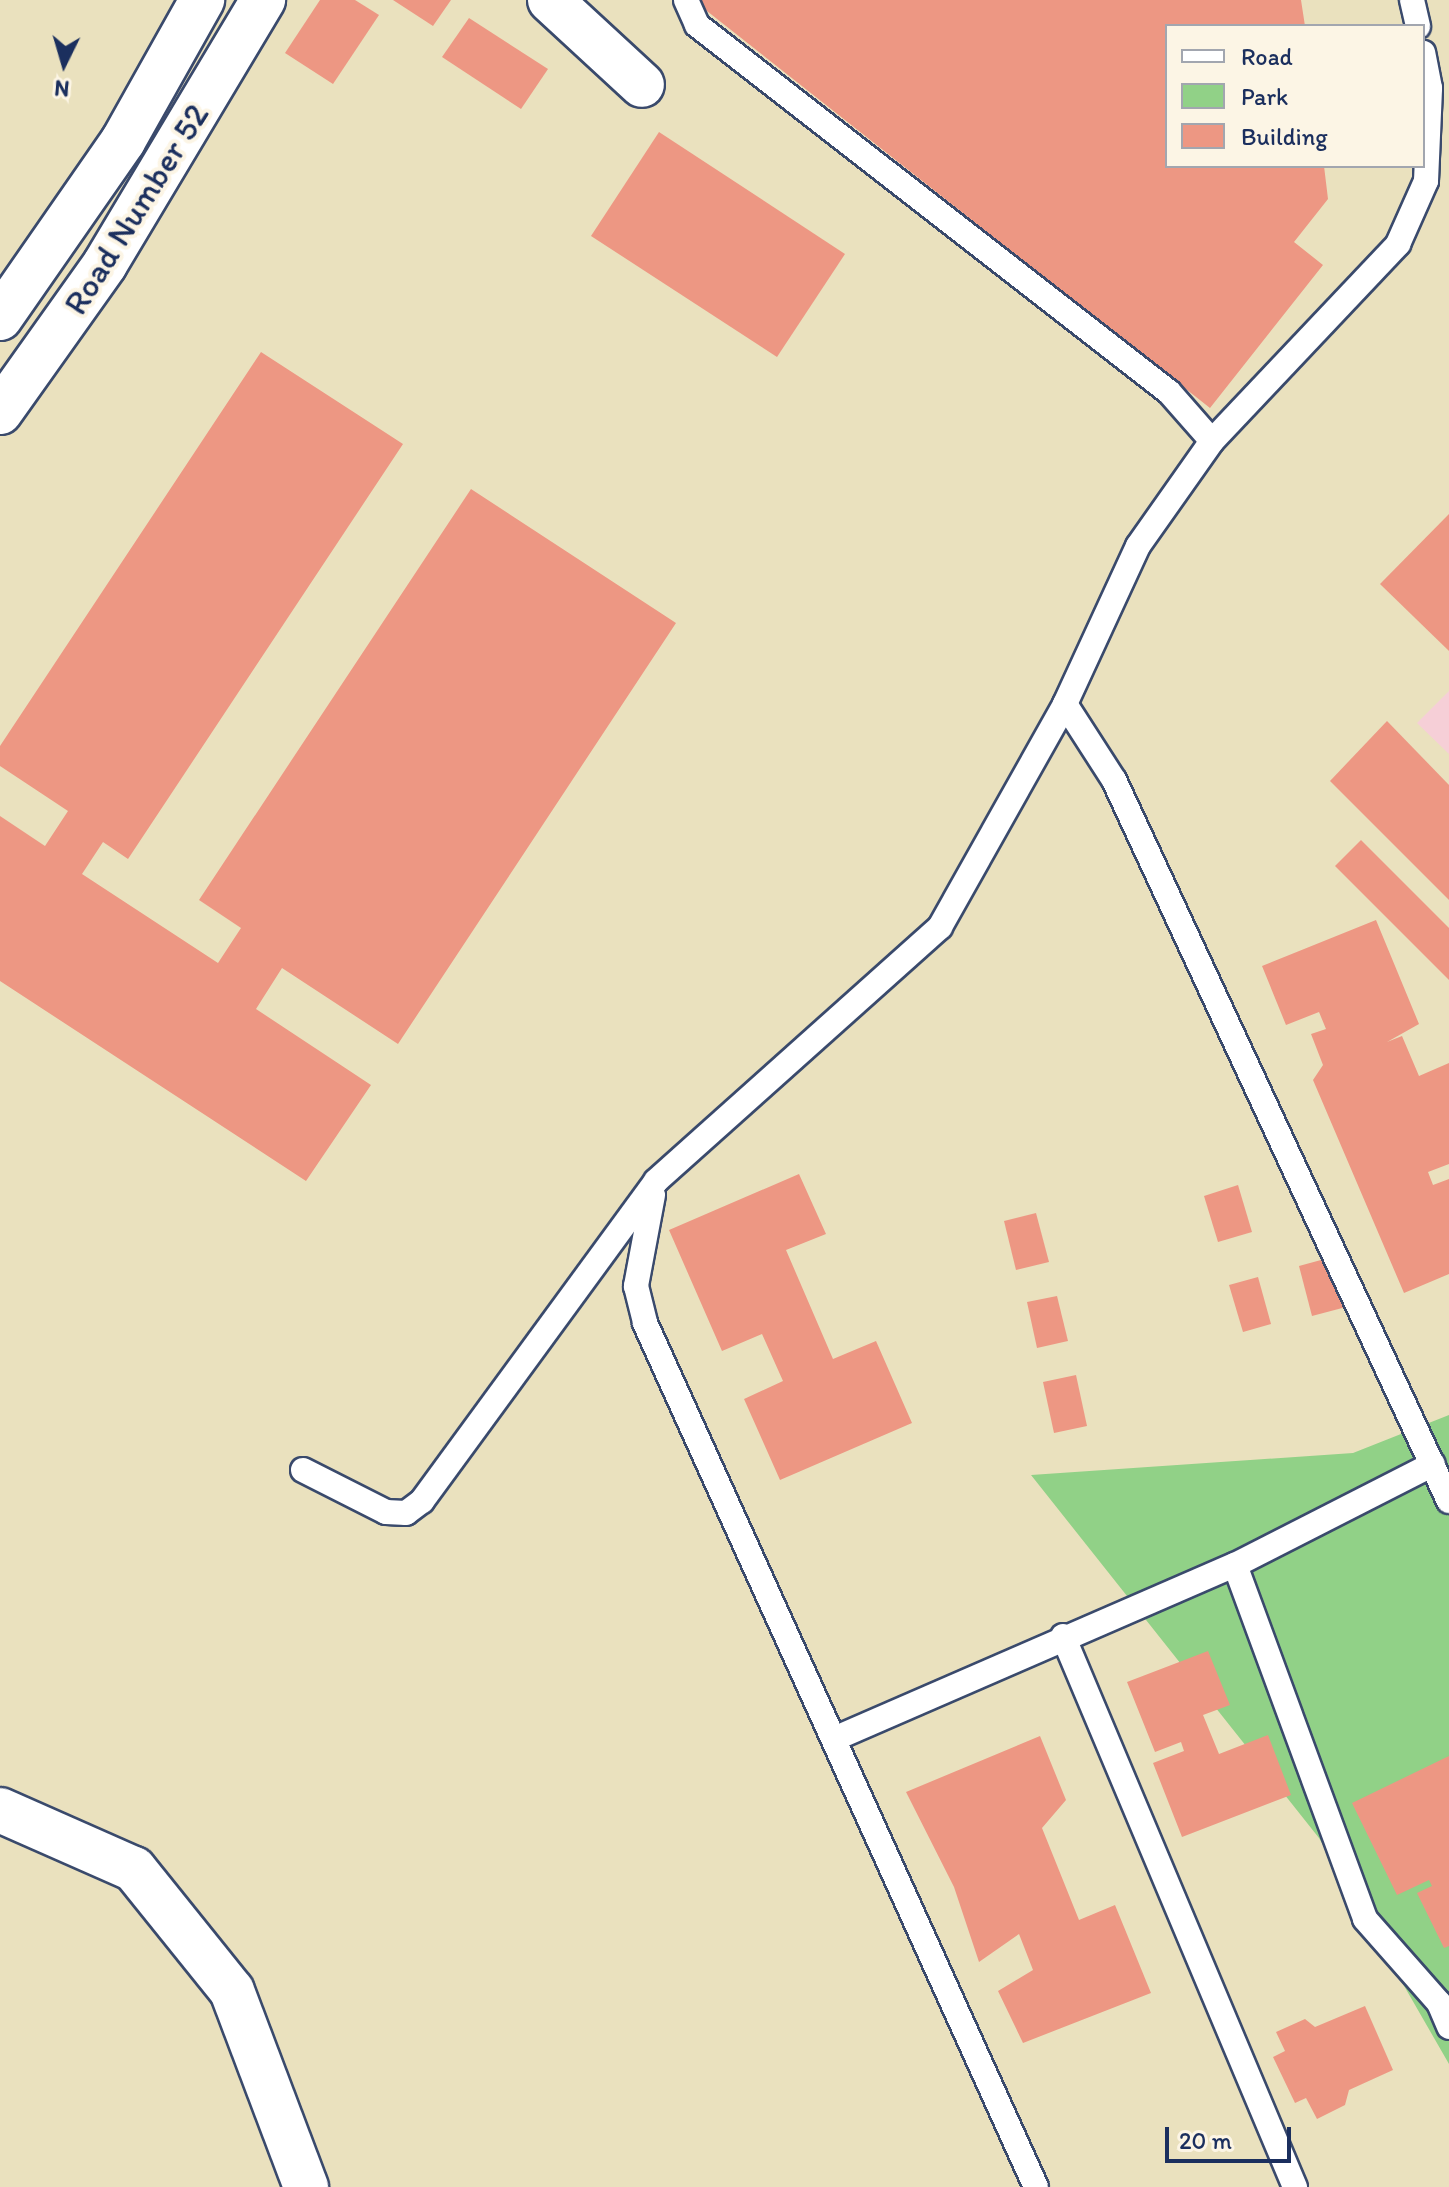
<!DOCTYPE html>
<html>
<head>
<meta charset="utf-8">
<style>
	body { margin:0 }
	#map { position:relative; width:1449px; height:2187px; overflow:hidden; background:#eae1be; font-family:Itim,sans-serif }
	div>[style] { position:absolute }
	.built>* { inset:0; background:#f6cfd7 }
	.green>* { inset:0; background:#91d187 }
	.building>* { inset:0; background:#ed9783 }
	.roads { filter:drop-shadow(2px 0 #3a4a6c) drop-shadow(-2px 0 #3a4a6c) drop-shadow(0 2px #3a4a6c) drop-shadow(0 -2px #3a4a6c) }
	.lane>* { height:24px; margin:-12px; padding:0 12px; transform-origin:12px; border-radius:12px; background:#fff }
	.street>* { height:44px; margin:-22px; padding:0 22px; transform-origin:22px; border-radius:22px; background:#fff }
	.secondary>* { height:44px; margin:-22px; padding:0 22px; transform-origin:22px; border-radius:22px; background:#fff }
	span { translate:-50% -50%; white-space:nowrap; text-align:center; line-height:1.15; -webkit-text-stroke:8px #fcf5e5; paint-order:stroke }
	.street-label { font-size:34px; color:#1b2f5e }
	.legend { position:absolute; left:1165px; top:24px; width:260px; height:144px; box-sizing:border-box; background:#fcf5e5; border:2px solid #a2a6af; margin:0; padding:10px 14px; list-style:none; font-size:24px; color:#1b2f5e }
	.legend li { display:flex; align-items:center; gap:16px; height:40px }
	.legend b { width:40px; border:2px solid #a2a6af }
	.north { position:absolute; left:24px; top:24px; width:80px; height:80px; -webkit-text-stroke:6px #fcf5e5; paint-order:stroke; rotate:185deg; font-size:22px; font-weight:700; line-height:32px; text-align:center; color:#1b2f5e }
	.north::after { content:''; display:block; margin:auto; width:28px; height:36px; background:#1b2f5e; clip-path:polygon(50% 0,100% 100%,50% 72%,0 100%) }
	.scale { position:absolute; left:1165px; top:2127px; width:126px; height:36px; box-sizing:border-box; border:4px solid #1b2f5e; border-top:0; padding-left:10px; font-size:24px; line-height:28px; white-space:nowrap; color:#1b2f5e; -webkit-text-stroke:6px #fcf5e5; paint-order:stroke }
</style>
</head>
<body>
<div id="map">
	<div class="built">
		<i style="clip-path:polygon(1449px 691px,1449px 754px,1417px 723px)"></i>
	</div>
	<div class="green">
		<i style="clip-path:polygon(1449px 1415px,1449px 2064px,1319px 1838px,1031px 1475px,1353px 1453px)"></i>
	</div>
	<div class="building">
		<i style="clip-path:polygon(320px 0,355px 0,379px 15px,333px 84px,285px 53px)"></i>
		<i style="clip-path:polygon(393px 0,451px 0,433px 26px)"></i>
		<i style="clip-path:polygon(693px 0,1301px 0,1305px 26px,1167px 26px,1167px 166px,1324px 166px,1328px 199px,1294px 242px,1323px 265px,1210px 408px)"></i>
		<i style="clip-path:polygon(469px 18px,548px 69px,521px 109px,442px 57px)"></i>
		<i style="clip-path:polygon(659px 132px,845px 254px,777px 357px,591px 236px)"></i>
		<i style="clip-path:polygon(261px 352px,403px 444px,128px 859px,103px 842px,82px 874px,218px 963px,241px 928px,199px 900px,471px 489px,676px 623px,398px 1044px,282px 968px,256px 1009px,371px 1085px,306px 1181px,0 981px,0 816px,45px 846px,68px 811px,0 766px,0 746px)"></i>
		<i style="clip-path:polygon(1449px 514px,1449px 651px,1380px 584px)"></i>
		<i style="clip-path:polygon(1387px 721px,1449px 785px,1449px 900px,1330px 781px)"></i>
		<i style="clip-path:polygon(1361px 840px,1449px 928px,1449px 980px,1335px 866px)"></i>
		<i style="clip-path:polygon(1376px 920px,1419px 1024px,1387px 1042px,1402px 1036px,1419px 1076px,1449px 1063px,1449px 1164px,1428px 1172px,1433px 1185px,1449px 1179px,1449px 1274px,1404px 1293px,1313px 1080px,1323px 1065px,1311px 1034px,1326px 1029px,1319px 1012px,1286px 1025px,1262px 966px)"></i>
		<i style="clip-path:polygon(799px 1174px,826px 1234px,786px 1250px,833px 1359px,876px 1341px,912px 1423px,780px 1480px,744px 1399px,783px 1381px,762px 1334px,722px 1351px,669px 1230px)"></i>
		<i style="clip-path:polygon(1238px 1185px,1252px 1232px,1218px 1242px,1204px 1196px)"></i>
		<i style="clip-path:polygon(1036px 1213px,1049px 1262px,1016px 1270px,1004px 1221px)"></i>
		<i style="clip-path:polygon(1332px 1257px,1346px 1307px,1312px 1316px,1299px 1266px)"></i>
		<i style="clip-path:polygon(1258px 1277px,1271px 1324px,1243px 1332px,1229px 1285px)"></i>
		<i style="clip-path:polygon(1057px 1296px,1068px 1341px,1037px 1348px,1027px 1302px)"></i>
		<i style="clip-path:polygon(1076px 1375px,1087px 1426px,1054px 1433px,1043px 1382px)"></i>
		<i style="clip-path:polygon(1208px 1651px,1230px 1705px,1203px 1715px,1219px 1754px,1268px 1735px,1291px 1795px,1182px 1837px,1153px 1763px,1184px 1751px,1181px 1742px,1155px 1752px,1127px 1682px)"></i>
		<i style="clip-path:polygon(1040px 1736px,1066px 1800px,1042px 1828px,1079px 1920px,1115px 1905px,1151px 1993px,1023px 2043px,998px 1991px,1033px 1970px,1019px 1934px,979px 1962px,954px 1887px,906px 1792px)"></i>
		<i style="clip-path:polygon(1449px 1756px,1449px 1946px,1444px 1948px,1417px 1893px,1432px 1886px,1429px 1880px,1397px 1895px,1352px 1803px)"></i>
		<i style="clip-path:polygon(1365px 2006px,1393px 2070px,1349px 2090px,1345px 2105px,1317px 2119px,1306px 2098px,1295px 2103px,1273px 2057px,1285px 2051px,1276px 2032px,1305px 2019px,1315px 2027px)"></i>
	</div>
	<div class="roads">
		<div class="lane">
			<i style="left:686px;top:0;width:27px;rotate:66deg"></i>
			<i style="left:697px;top:25px;width:598px;rotate:37.87deg"></i>
			<i style="left:1169px;top:392px;width:65px;rotate:48.7deg"></i>
			<i style="left:1212px;top:441px;width:128px;rotate:125.2deg"></i>
			<i style="left:1138px;top:546px;width:174px;rotate:114.8deg"></i>
			<i style="left:1065px;top:704px;width:90px;rotate:57.2deg"></i>
			<i style="left:1114px;top:780px;width:795px;rotate:65.08deg"></i>
			<i style="left:1412px;top:0;width:27px;rotate:77deg"></i>
			<i style="left:1212px;top:441px;width:271px;rotate:-46.6deg"></i>
			<i style="left:1398px;top:244px;width:69px;rotate:-66deg"></i>
			<i style="left:1426px;top:181px;width:93px;rotate:-87.5deg"></i>
			<i style="left:1430px;top:88px;width:36px;rotate:-101deg"></i>
			<i style="left:653px;top:1195px;width:93px;rotate:100.6deg"></i>
			<i style="left:636px;top:1286px;width:38px;rotate:76deg"></i>
			<i style="left:645px;top:1323px;width:948px;rotate:65.65deg"></i>
			<i style="left:303px;top:1470px;width:93px;rotate:26.8deg"></i>
			<i style="left:386px;top:1512px;width:20px;rotate:3deg"></i>
			<i style="left:406px;top:1513px;width:20px;rotate:-37deg"></i>
			<i style="left:422px;top:1501px;width:396px;rotate:-53.8deg"></i>
			<i style="left:656px;top:1181px;width:381px;rotate:-41.8deg"></i>
			<i style="left:940px;top:927px;width:256px;rotate:-60.7deg"></i>
			<i style="left:1235px;top:1565px;width:377px;rotate:69.8deg"></i>
			<i style="left:1365px;top:1919px;width:112px;rotate:48.6deg"></i>
			<i style="left:1439px;top:2003px;width:26px;rotate:67deg"></i>
			<i style="left:1063px;top:1636px;width:598px;rotate:67.17deg"></i>
			<i style="left:834px;top:1739px;width:437px;rotate:-23.5deg"></i>
			<i style="left:1235px;top:1565px;width:222px;rotate:-27deg"></i>
		</div>
		<div class="street">
			<i style="left:550px;top:0;width:125px;rotate:42.7deg"></i>
			<i style="left:0;top:1810px;width:146px;rotate:23.8deg"></i>
			<i style="left:134px;top:1869px;width:156px;rotate:51.2deg"></i>
			<i style="left:232px;top:1991px;width:210px;rotate:69.3deg"></i>
		</div>
		<div class="secondary">
			<i style="left:0;top:318px;width:216px;rotate:-55.2deg"></i>
			<i style="left:123px;top:141px;width:162px;rotate:-60.7deg"></i>
			<i style="left:0;top:412px;width:181px;rotate:-54.6deg"></i>
			<i style="left:105px;top:264px;width:308px;rotate:-59.1deg"></i>
		</div>
	</div>
	<div class="street-label">
		<span style="left:136px;top:209px;rotate:-58deg">Road Number 52</span>
	</div>
	<ul class="legend">
	<li><b style="height:10px;background:#fff"></b>Road</li>
	<li><b style="height:22px;background:#91d187"></b>Park</li>
	<li><b style="height:22px;background:#ed9783"></b>Building</li>
	</ul>
	<div class="north">N</div>
	<div class="scale">20 m</div>
</div>
</body>
</html>
